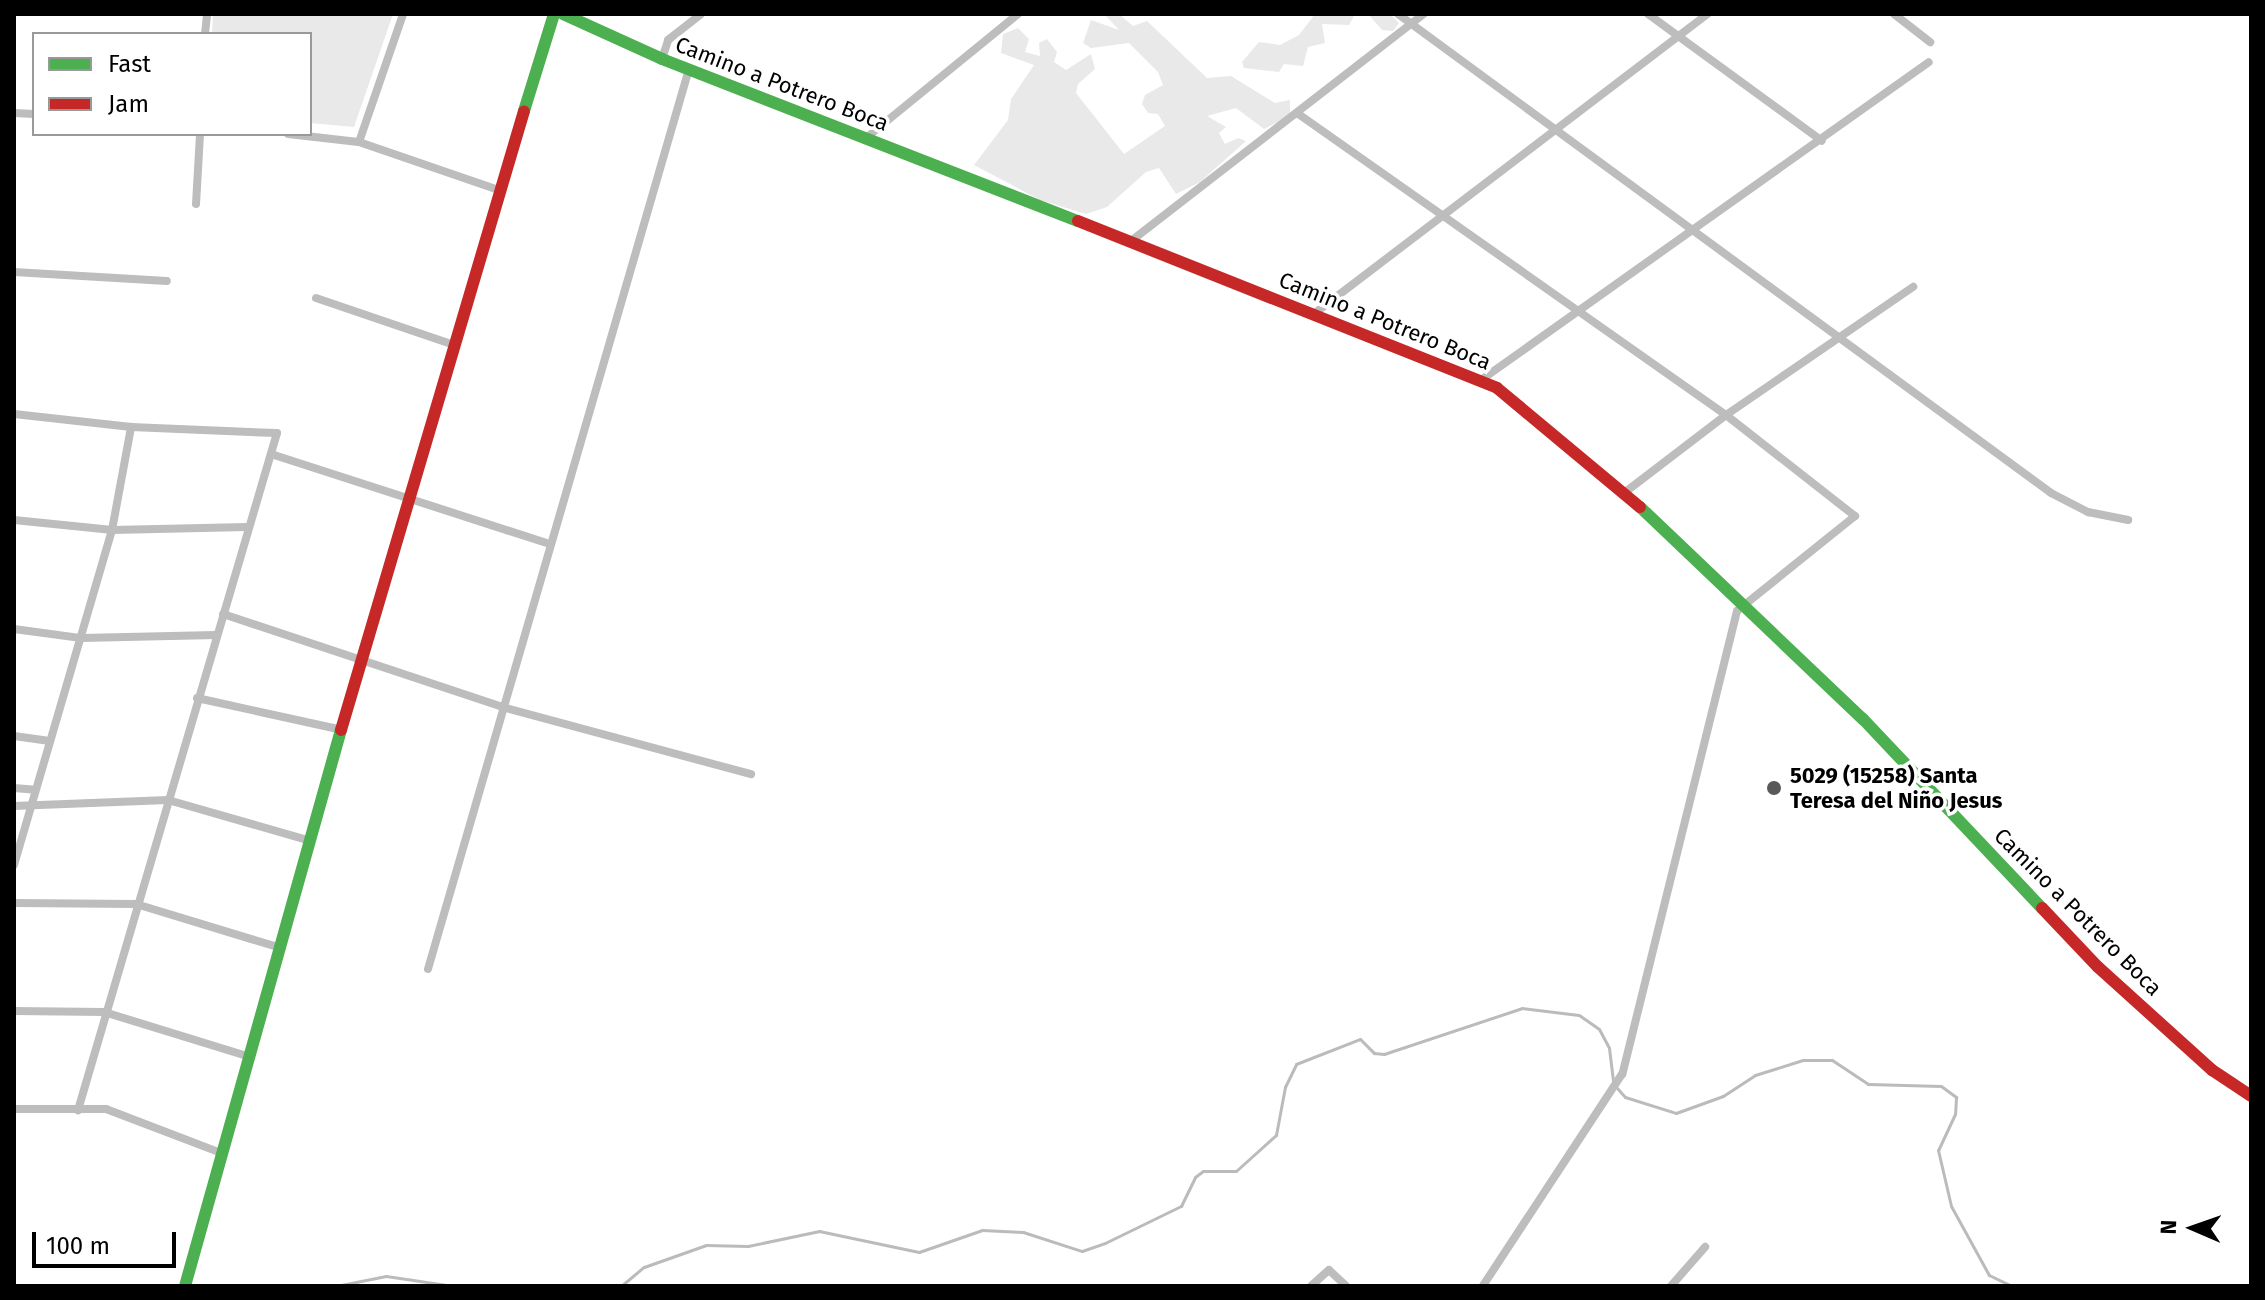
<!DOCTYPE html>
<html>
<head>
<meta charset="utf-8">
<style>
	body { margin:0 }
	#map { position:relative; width:2265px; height:1300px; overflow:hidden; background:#fff; font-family:"Fira Sans",sans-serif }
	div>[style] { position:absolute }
	.green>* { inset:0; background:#e9e9e9 }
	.stream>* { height:3px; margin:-1.5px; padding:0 1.5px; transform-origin:1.5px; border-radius:1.5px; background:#bbb }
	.street>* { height:8px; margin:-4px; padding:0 4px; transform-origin:4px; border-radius:4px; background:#bdbdbd }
	.fast>* { height:12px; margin:-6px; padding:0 6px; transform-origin:6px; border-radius:6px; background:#4caf50 }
	.jam>* { height:12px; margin:-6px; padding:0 6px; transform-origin:6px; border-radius:6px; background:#c62828 }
	.dots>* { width:22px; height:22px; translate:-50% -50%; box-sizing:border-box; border:4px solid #fff; border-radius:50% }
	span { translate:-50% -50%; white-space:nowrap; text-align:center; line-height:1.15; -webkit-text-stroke:7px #fff; paint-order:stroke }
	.street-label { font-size:22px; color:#000 }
	.poi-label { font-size:22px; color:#000; font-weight:700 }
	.left { translate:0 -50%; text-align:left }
	.frame { position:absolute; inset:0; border:16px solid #000; pointer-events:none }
	.legend { position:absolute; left:32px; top:32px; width:280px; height:104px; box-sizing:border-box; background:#fff; border:2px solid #999; margin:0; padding:10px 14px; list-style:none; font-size:24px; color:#000 }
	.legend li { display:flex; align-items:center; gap:16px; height:40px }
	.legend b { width:40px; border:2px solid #999 }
	.north { position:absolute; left:2153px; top:1188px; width:80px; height:80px; -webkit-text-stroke:6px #fff; paint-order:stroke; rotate:272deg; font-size:22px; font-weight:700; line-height:32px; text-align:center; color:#000 }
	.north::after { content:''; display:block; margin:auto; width:28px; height:36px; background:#000; clip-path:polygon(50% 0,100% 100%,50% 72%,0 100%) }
	.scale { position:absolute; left:32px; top:1232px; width:144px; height:36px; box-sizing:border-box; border:4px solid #000; border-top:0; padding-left:10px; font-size:24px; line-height:28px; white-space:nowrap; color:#000; -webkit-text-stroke:6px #fff; paint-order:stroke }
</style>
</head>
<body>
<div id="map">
	<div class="green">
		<i style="clip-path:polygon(213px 14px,393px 14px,354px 127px,310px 123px,310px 34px,212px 34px)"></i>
		<i style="clip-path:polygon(1104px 14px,1119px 14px,1133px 26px,1147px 21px,1207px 78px,1231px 76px,1275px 103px,1290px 100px,1290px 116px,1264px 129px,1236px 108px,1207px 116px,1226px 127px,1219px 133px,1225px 144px,1238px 138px,1246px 141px,1200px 182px,1176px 194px,1159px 168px,1146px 172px,1107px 207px,1086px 214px,1040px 200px,974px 165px,1008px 120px,1011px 99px,1034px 65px,1001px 53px,1003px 34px,1018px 28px,1029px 39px,1025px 52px,1040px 56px,1039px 43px,1047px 39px,1057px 52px,1054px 62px,1066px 70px,1091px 54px,1095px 69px,1078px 84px,1076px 93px,1124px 154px,1165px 126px,1158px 114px,1148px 113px,1142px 104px,1145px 95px,1163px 85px,1158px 72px,1129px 43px,1091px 48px,1083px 43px,1091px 20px,1119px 30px)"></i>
		<i style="clip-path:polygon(1315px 14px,1355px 14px,1349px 25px,1322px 24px,1325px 43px,1308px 47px,1303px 66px,1284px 64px,1279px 72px,1244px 68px,1242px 62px,1259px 42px,1280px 45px,1299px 35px)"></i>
		<i style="clip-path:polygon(1368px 14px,1390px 14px,1399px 23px,1393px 31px,1382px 30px)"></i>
	</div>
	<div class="stream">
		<i style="left:1617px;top:1088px;width:12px;rotate:48deg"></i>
		<i style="left:1625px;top:1097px;width:53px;rotate:17.4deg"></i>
		<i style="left:1676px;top:1113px;width:50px;rotate:-19.9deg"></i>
		<i style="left:1723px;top:1096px;width:38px;rotate:-33deg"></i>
		<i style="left:1755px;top:1075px;width:50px;rotate:-17.4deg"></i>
		<i style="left:1803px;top:1060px;width:29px"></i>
		<i style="left:1832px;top:1060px;width:43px;rotate:33.7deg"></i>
		<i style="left:1868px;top:1084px;width:73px;rotate:1.6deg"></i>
		<i style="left:1941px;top:1086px;width:19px;rotate:36deg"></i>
		<i style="left:1956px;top:1097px;width:17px;rotate:93deg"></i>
		<i style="left:1955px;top:1114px;width:40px;rotate:115deg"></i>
		<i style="left:1938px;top:1150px;width:57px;rotate:76.9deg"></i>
		<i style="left:1951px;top:1206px;width:79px;rotate:61.2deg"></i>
		<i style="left:1989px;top:1275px;width:25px;rotate:26deg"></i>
		<i style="left:336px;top:1286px;width:51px;rotate:-11.3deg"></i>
		<i style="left:386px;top:1276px;width:68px;rotate:8.5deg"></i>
		<i style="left:621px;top:1286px;width:30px;rotate:-40deg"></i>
		<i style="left:644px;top:1267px;width:66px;rotate:-19.5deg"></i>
		<i style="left:706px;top:1245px;width:42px;rotate:1.4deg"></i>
		<i style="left:748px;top:1246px;width:73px;rotate:-11.9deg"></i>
		<i style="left:819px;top:1231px;width:102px;rotate:11.9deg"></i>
		<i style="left:919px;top:1252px;width:67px;rotate:-19.2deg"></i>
		<i style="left:982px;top:1230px;width:41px;rotate:2.8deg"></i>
		<i style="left:1023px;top:1232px;width:62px;rotate:17.9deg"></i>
		<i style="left:1082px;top:1251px;width:24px;rotate:-19deg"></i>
		<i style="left:1105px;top:1243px;width:85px;rotate:-26deg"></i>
		<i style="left:1181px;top:1206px;width:32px;rotate:-64deg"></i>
		<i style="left:1195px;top:1177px;width:10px;rotate:-37deg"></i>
		<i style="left:1203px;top:1171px;width:33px"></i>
		<i style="left:1236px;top:1171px;width:54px;rotate:-42deg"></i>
		<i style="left:1276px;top:1135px;width:49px;rotate:-79.4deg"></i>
		<i style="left:1285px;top:1087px;width:25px;rotate:-64deg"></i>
		<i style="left:1296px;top:1064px;width:69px;rotate:-21.3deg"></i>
		<i style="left:1360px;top:1039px;width:20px;rotate:45deg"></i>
		<i style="left:1374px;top:1053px;width:10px;rotate:6deg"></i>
		<i style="left:1384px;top:1054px;width:145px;rotate:-18.4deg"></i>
		<i style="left:1522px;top:1008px;width:57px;rotate:7deg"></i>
		<i style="left:1579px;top:1015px;width:24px;rotate:35deg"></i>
		<i style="left:1599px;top:1029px;width:21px;rotate:62deg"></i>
		<i style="left:1609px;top:1048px;width:34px;rotate:83deg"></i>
	</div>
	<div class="street">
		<i style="left:1398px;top:14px;width:810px;rotate:36.26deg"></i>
		<i style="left:2051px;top:493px;width:42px;rotate:27.2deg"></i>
		<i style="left:2088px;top:512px;width:41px;rotate:11.3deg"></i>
		<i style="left:1648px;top:14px;width:215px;rotate:36.1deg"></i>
		<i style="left:1894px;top:14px;width:46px;rotate:37.9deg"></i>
		<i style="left:205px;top:34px;width:20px;rotate:-84deg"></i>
		<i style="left:662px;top:59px;width:20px;rotate:-72deg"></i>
		<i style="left:668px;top:40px;width:42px;rotate:-38.2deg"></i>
		<i style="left:14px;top:113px;width:20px;rotate:3deg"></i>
		<i style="left:1297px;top:113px;width:525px;rotate:35.14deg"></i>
		<i style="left:1726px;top:415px;width:164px;rotate:38.1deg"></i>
		<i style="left:1855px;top:516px;width:151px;rotate:141.2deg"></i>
		<i style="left:1737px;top:611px;width:477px;rotate:103.9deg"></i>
		<i style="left:1622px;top:1074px;width:254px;rotate:123.3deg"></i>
		<i style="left:288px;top:134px;width:71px;rotate:6.4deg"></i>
		<i style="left:359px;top:142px;width:150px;rotate:19deg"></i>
		<i style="left:866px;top:138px;width:196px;rotate:-39.2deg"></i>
		<i style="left:359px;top:142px;width:135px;rotate:-71deg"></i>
		<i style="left:196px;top:204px;width:70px;rotate:-86.7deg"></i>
		<i style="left:1131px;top:241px;width:371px;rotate:-37.8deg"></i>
		<i style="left:14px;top:272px;width:153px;rotate:3.4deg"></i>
		<i style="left:316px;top:298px;width:146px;rotate:18.8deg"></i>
		<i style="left:1315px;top:313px;width:494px;rotate:-37.3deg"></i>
		<i style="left:1481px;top:380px;width:549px;rotate:-35.37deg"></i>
		<i style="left:14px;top:414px;width:118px;rotate:6.3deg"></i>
		<i style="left:131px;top:427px;width:146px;rotate:2.4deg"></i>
		<i style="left:277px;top:433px;width:706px;rotate:106.38deg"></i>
		<i style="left:271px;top:454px;width:293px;rotate:17.9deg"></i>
		<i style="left:1624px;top:493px;width:128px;rotate:-37.4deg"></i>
		<i style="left:1726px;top:415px;width:227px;rotate:-34.4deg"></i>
		<i style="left:14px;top:520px;width:99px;rotate:5.8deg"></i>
		<i style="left:112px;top:530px;width:135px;rotate:-1.3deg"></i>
		<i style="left:223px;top:614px;width:294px;rotate:18.4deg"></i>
		<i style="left:502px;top:707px;width:258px;rotate:15.1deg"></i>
		<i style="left:14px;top:629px;width:68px;rotate:7.7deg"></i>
		<i style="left:81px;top:638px;width:135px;rotate:-1.3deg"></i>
		<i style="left:197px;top:698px;width:149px;rotate:12.4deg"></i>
		<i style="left:14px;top:736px;width:36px;rotate:8deg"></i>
		<i style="left:14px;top:788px;width:21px;rotate:5deg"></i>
		<i style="left:14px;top:806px;width:154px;rotate:-2.2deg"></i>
		<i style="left:168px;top:800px;width:149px;rotate:16deg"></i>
		<i style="left:14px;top:865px;width:349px;rotate:-73.7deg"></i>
		<i style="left:112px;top:530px;width:105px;rotate:-79.5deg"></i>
		<i style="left:14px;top:903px;width:122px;rotate:0.5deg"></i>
		<i style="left:136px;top:904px;width:152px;rotate:16.9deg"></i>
		<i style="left:428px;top:969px;width:937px;rotate:-73.83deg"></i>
		<i style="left:14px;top:1011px;width:90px;rotate:0.6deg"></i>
		<i style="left:104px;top:1012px;width:153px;rotate:17.1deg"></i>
		<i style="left:14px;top:1109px;width:92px"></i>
		<i style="left:106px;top:1109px;width:123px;rotate:20.9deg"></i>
		<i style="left:1311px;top:1286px;width:24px;rotate:-42deg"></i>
		<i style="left:1329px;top:1270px;width:23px;rotate:43deg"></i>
		<i style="left:1671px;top:1286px;width:52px;rotate:-48.9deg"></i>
	</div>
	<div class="fast">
		<i style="left:563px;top:14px;width:109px;rotate:24.4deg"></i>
		<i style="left:662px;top:59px;width:446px;rotate:21.3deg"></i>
		<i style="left:524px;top:111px;width:102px;rotate:-72.8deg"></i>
		<i style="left:1640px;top:507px;width:308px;rotate:43.6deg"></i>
		<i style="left:1863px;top:719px;width:260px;rotate:46.6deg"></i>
		<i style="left:185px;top:1286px;width:577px;rotate:-74.33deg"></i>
	</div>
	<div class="jam">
		<i style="left:1078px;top:221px;width:451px;rotate:21.7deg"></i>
		<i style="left:1497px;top:388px;width:186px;rotate:39.8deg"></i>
		<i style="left:341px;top:730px;width:645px;rotate:-73.53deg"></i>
		<i style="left:2042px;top:908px;width:81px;rotate:46.5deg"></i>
		<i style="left:2098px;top:967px;width:154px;rotate:42.1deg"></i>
		<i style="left:2212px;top:1070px;width:47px;rotate:33.7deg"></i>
	</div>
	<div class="dots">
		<i style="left:1774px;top:788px;background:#595959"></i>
	</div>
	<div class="street-label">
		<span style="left:782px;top:84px;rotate:21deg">Camino a Potrero Boca</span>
		<span style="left:1385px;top:321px;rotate:22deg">Camino a Potrero Boca</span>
		<span style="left:2078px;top:912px;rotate:45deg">Camino a Potrero Boca</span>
	</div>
	<div class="poi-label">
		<span class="left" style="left:1790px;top:788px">5029 (15258) Santa<br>Teresa del Niño Jesus</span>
	</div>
	<div class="frame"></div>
	<ul class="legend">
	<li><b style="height:10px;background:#4caf50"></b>Fast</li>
	<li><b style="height:10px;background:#c62828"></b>Jam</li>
	</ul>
	<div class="north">N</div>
	<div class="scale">100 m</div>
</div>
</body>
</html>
